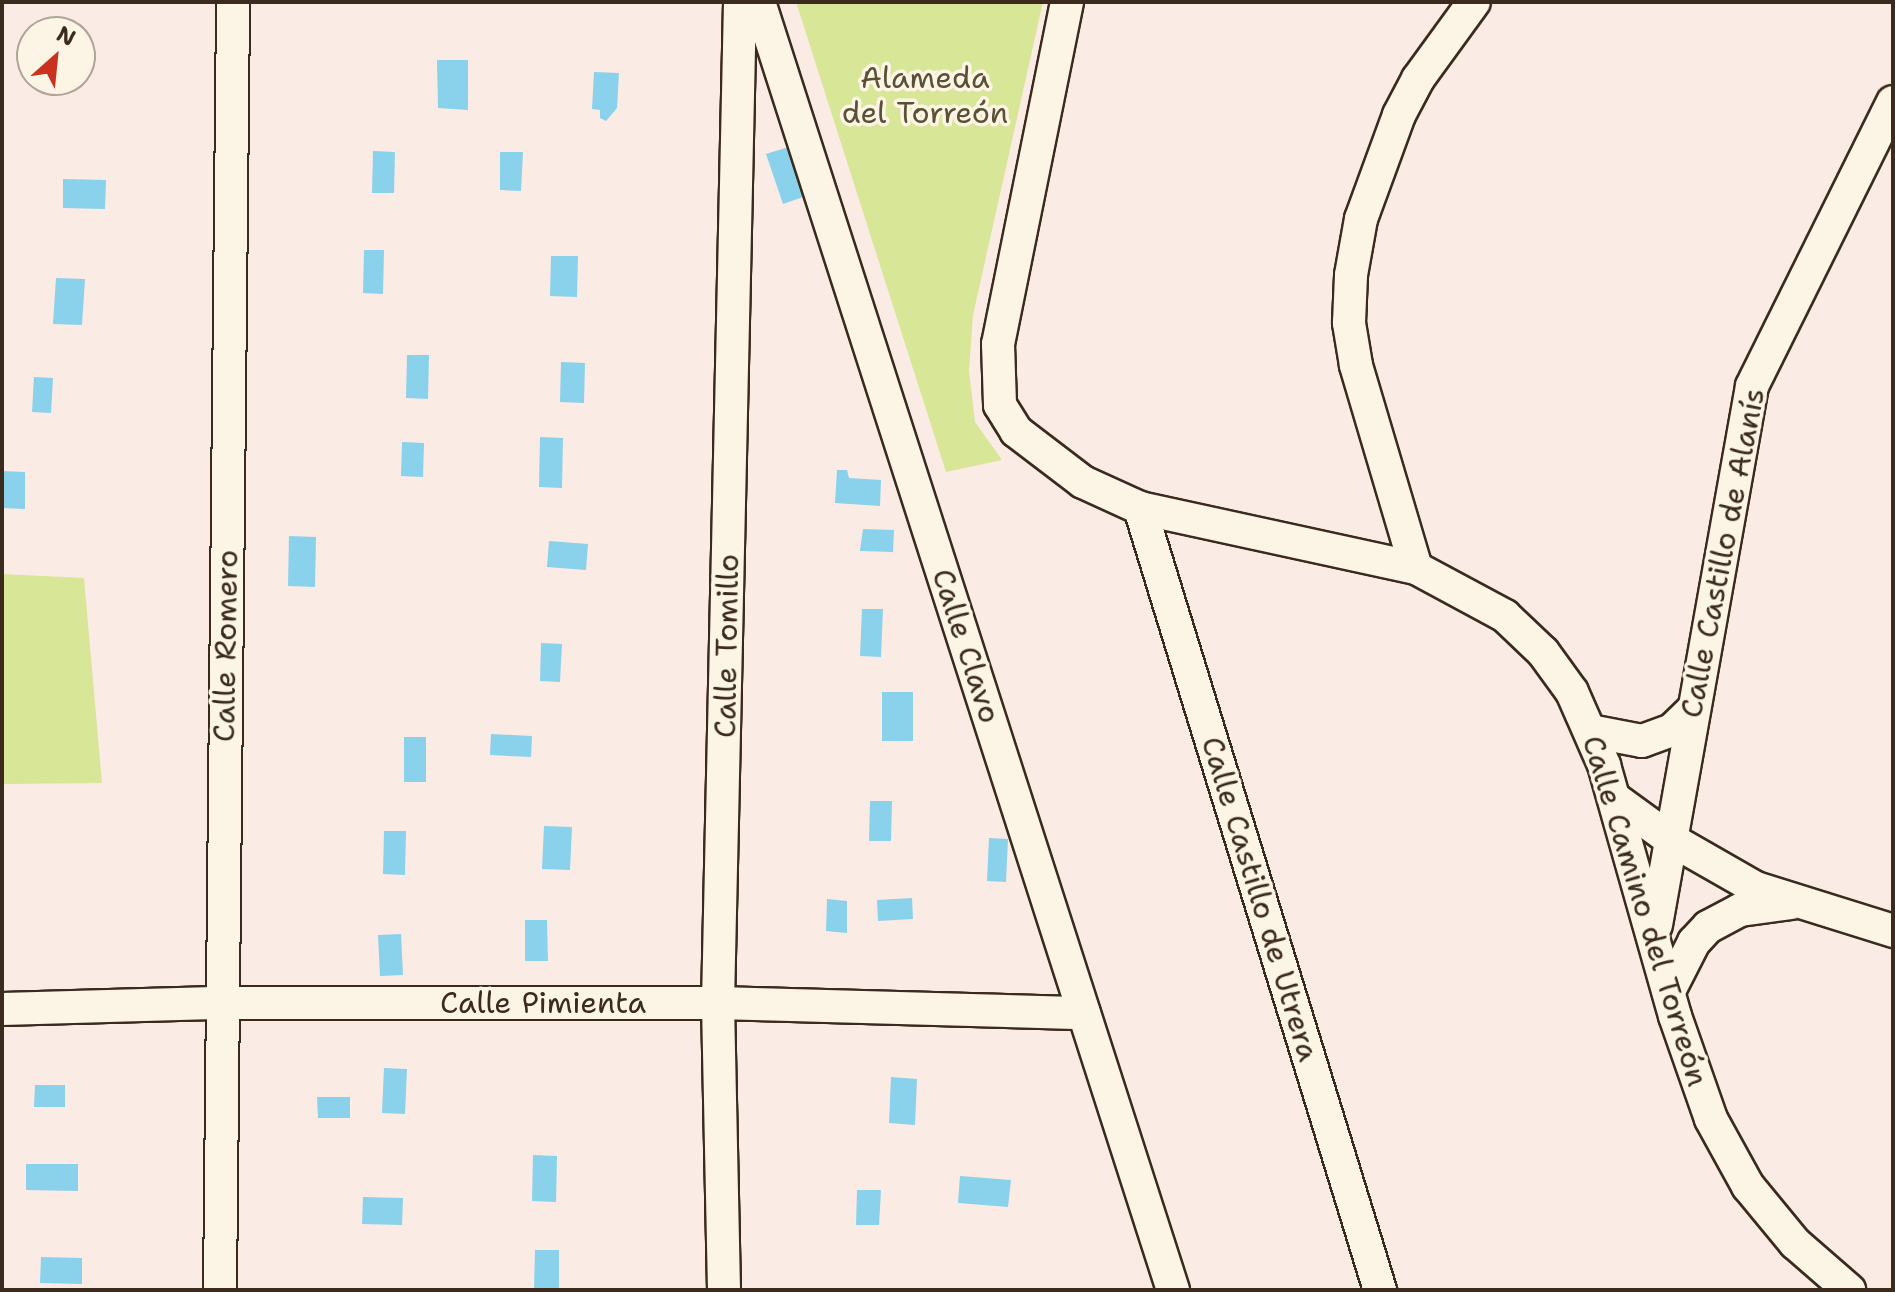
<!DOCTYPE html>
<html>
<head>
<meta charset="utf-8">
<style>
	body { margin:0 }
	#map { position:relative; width:1895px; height:1292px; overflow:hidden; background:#fbebe5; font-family:"Shantell Sans",sans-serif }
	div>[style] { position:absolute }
	.green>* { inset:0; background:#d8e698 }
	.water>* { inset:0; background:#8ad1eb }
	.roads { filter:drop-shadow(2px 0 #3b2a1e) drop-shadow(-2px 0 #3b2a1e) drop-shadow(0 2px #3b2a1e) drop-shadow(0 -2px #3b2a1e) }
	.minor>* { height:32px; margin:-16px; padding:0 16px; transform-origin:16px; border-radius:16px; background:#fcf5e5 }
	span { translate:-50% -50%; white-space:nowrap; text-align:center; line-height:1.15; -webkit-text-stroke:7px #fcf5e5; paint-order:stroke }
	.park-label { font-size:30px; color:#5a5036 }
	.street-label { font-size:30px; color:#3b2a1e }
	.frame { position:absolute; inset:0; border:4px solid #3b2a1e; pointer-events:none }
	.north { position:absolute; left:16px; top:16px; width:80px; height:80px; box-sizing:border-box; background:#fcf5e5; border:2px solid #afa495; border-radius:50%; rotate:27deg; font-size:22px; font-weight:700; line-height:32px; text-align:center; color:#3b2a1e }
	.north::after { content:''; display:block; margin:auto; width:28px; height:36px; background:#c8321e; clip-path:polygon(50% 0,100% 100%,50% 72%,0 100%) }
</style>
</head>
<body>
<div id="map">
	<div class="green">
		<i style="clip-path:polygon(796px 2px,1043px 2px,973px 315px,969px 371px,975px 422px,1002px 460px,946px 472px)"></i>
		<i style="clip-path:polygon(2px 574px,84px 578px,102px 783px,2px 784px)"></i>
	</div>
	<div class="water">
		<i style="clip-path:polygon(437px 60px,468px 60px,468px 110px,438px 108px)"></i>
		<i style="clip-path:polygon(594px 72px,619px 73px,617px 108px,606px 121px,600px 118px,600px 110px,592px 109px)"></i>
		<i style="clip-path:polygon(792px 146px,809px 195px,783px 204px,766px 154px)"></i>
		<i style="clip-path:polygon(373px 151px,395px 152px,394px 193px,372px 193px)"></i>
		<i style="clip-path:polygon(500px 152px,523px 152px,521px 191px,500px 190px)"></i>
		<i style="clip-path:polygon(63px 179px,106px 180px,105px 209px,63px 208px)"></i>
		<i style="clip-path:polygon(364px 250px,384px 250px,383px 294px,363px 293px)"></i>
		<i style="clip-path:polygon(551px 256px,578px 256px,577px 297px,550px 296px)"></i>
		<i style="clip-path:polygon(56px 278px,85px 279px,82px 325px,53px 324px)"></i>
		<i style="clip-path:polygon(407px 355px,429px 355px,428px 399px,406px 398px)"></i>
		<i style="clip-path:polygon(561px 362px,585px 363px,584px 403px,560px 402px)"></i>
		<i style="clip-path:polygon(34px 377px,53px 378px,51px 413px,32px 412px)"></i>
		<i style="clip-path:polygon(540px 437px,563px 438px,562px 488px,539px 487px)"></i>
		<i style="clip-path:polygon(402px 442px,424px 443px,423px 477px,401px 476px)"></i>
		<i style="clip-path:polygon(837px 470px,847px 470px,849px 478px,881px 480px,880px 506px,835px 503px)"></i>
		<i style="clip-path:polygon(2px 471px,25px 472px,25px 509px,2px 508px)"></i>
		<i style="clip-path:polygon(863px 529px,894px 530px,893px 552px,860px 551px)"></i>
		<i style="clip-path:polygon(289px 536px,316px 537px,315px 587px,288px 586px)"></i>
		<i style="clip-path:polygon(549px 541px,588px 544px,586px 570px,547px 567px)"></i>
		<i style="clip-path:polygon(862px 609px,883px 609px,881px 657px,860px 656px)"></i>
		<i style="clip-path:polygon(541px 643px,562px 644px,560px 682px,540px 681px)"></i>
		<i style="clip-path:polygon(882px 692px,913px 692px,913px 741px,882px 741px)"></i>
		<i style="clip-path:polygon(491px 734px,532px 736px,531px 757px,490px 755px)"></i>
		<i style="clip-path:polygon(404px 737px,426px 737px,426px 782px,404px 782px)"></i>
		<i style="clip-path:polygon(870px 801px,892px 801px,891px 841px,869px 841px)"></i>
		<i style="clip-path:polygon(544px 826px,572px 827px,570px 870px,542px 869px)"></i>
		<i style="clip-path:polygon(384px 831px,406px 831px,405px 875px,383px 874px)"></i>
		<i style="clip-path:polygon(989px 838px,1008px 839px,1006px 882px,987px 881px)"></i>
		<i style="clip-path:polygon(912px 898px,913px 919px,878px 921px,877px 900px)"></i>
		<i style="clip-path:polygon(827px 899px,847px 901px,847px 933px,826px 931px)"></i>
		<i style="clip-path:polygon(525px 920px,547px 920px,548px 961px,525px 961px)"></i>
		<i style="clip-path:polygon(401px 934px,403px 975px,380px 976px,378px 935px)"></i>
		<i style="clip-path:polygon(384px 1068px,407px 1069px,405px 1114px,382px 1113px)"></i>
		<i style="clip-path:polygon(891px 1077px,917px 1079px,915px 1125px,889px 1123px)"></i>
		<i style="clip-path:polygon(35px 1085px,65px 1085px,65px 1107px,34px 1107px)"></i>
		<i style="clip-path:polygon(317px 1097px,350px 1097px,350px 1118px,318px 1118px)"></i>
		<i style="clip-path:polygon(533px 1155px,557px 1156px,556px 1202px,532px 1201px)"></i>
		<i style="clip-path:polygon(26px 1164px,78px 1164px,78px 1191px,26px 1190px)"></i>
		<i style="clip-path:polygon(960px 1176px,1011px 1180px,1008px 1207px,958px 1203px)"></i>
		<i style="clip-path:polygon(857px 1190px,881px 1190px,879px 1225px,856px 1225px)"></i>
		<i style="clip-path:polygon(363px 1197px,403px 1198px,402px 1225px,362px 1224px)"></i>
		<i style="clip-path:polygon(535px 1250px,559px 1250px,559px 1290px,534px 1290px)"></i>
		<i style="clip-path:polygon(41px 1257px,82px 1258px,82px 1284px,40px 1283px)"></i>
	</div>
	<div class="roads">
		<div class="minor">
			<i style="left:759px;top:2px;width:1353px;rotate:72.18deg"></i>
			<i style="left:1067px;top:2px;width:349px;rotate:101.4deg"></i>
			<i style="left:998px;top:344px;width:61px;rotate:88.1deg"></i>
			<i style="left:1000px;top:405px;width:31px;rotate:58deg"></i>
			<i style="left:1016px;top:431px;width:84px;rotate:37.3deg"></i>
			<i style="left:1083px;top:482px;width:63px;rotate:24.5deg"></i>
			<i style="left:1140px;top:508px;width:282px;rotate:12.3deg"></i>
			<i style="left:1416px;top:568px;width:101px;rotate:28.3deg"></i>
			<i style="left:1505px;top:616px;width:52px;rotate:43.5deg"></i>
			<i style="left:1543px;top:652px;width:49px;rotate:54.1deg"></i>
			<i style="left:1572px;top:692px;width:80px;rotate:66.3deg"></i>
			<i style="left:1604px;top:765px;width:261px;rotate:74.2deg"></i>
			<i style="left:1675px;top:1016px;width:109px;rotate:70.7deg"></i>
			<i style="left:1711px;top:1119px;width:77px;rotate:61.1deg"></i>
			<i style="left:1748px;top:1186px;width:74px;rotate:50.5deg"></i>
			<i style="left:1795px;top:1243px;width:72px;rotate:41deg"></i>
			<i style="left:1140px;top:508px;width:818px;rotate:72.94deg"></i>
			<i style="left:1416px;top:568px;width:212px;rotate:-106.5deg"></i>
			<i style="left:1356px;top:365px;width:43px;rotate:-99.5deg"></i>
			<i style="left:1349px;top:323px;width:48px;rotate:-87.6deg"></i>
			<i style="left:1351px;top:275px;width:57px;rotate:-79.9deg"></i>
			<i style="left:1361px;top:219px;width:111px;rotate:-69.9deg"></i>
			<i style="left:1399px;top:115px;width:41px;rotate:-62.2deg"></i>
			<i style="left:1418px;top:79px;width:95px;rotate:-54deg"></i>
			<i style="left:1590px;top:731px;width:53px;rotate:10.9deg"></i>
			<i style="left:1642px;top:741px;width:32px;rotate:-20deg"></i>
			<i style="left:1672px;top:730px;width:28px;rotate:-44deg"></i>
			<i style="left:1615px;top:799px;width:68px;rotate:36deg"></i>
			<i style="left:1670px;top:839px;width:99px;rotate:29.7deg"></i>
			<i style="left:1756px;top:888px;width:144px;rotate:17.4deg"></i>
			<i style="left:1656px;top:925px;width:547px;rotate:-79.9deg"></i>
			<i style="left:1752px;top:386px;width:317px;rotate:-63.6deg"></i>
			<i style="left:1669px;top:991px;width:55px;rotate:-63deg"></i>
			<i style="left:1694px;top:942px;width:21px;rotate:-47deg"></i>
			<i style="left:1708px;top:927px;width:36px;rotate:-28deg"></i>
			<i style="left:1740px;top:910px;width:51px;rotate:-7.8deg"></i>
			<i style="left:2px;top:1009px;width:221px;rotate:-1.6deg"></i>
			<i style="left:223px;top:1003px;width:495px"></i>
			<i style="left:718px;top:1003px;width:366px;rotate:1.6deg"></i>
			<i style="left:220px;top:1290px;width:1288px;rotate:-89.42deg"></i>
			<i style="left:724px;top:1290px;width:287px;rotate:-91.2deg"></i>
			<i style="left:718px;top:1003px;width:1001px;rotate:-88.74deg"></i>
		</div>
	</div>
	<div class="park-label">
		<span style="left:925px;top:95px">Alameda<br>del Torreón</span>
	</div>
	<div class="street-label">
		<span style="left:1723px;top:553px;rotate:-79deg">Calle Castillo de Alanís</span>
		<span style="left:226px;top:646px;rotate:-89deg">Calle Romero</span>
		<span style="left:727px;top:646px;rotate:-89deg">Calle Tomillo</span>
		<span style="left:966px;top:646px;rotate:72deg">Calle Clavo</span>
		<span style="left:1260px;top:899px;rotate:73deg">Calle Castillo de Utrera</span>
		<span style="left:1645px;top:911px;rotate:73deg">Calle Camino del Torreón</span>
		<span style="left:543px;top:1003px">Calle Pimienta</span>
	</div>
	<div class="frame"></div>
	<div class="north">N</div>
</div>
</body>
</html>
